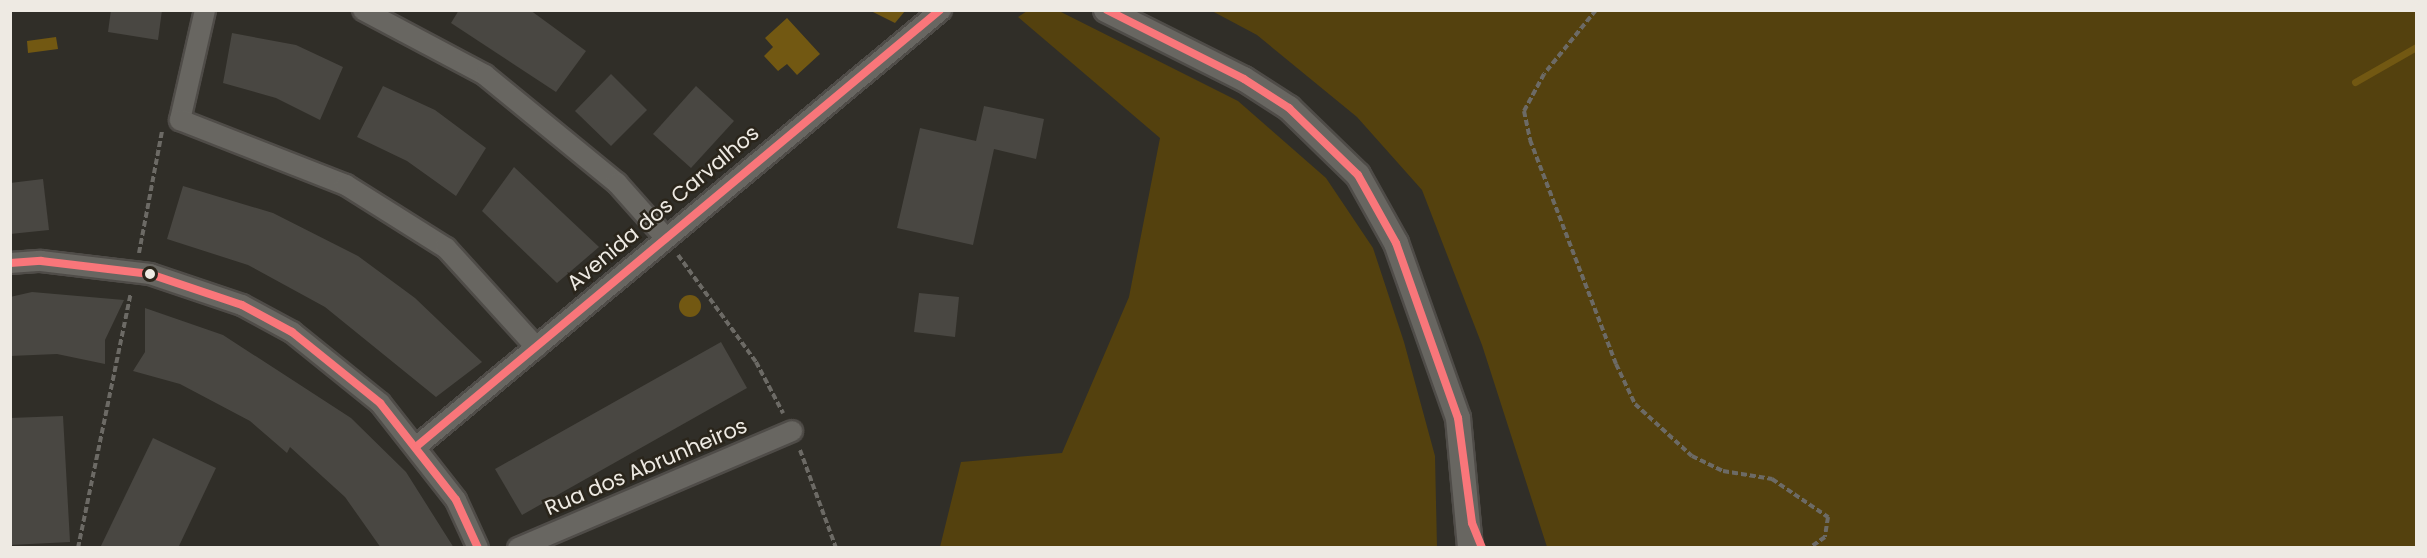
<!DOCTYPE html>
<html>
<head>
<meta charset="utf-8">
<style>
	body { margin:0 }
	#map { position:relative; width:2427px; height:558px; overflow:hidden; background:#302e28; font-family:Poppins,sans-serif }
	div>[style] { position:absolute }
	.green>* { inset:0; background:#54410e }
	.forest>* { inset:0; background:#6f5613 }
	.water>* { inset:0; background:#725812 }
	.round { border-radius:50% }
	.stream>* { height:7px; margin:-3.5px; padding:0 3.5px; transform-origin:3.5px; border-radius:3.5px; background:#725812 }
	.building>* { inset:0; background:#494742 }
	.path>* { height:4px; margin-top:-2px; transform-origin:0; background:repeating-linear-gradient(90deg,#6c6a65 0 6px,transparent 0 9px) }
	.roads { filter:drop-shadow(2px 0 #4f4c48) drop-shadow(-2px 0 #4f4c48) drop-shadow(0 2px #4f4c48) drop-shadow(0 -2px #4f4c48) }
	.minor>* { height:20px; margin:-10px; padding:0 10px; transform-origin:10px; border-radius:10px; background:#686661 }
	.tertiary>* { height:24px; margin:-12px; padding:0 12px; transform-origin:12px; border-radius:12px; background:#686661 }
	.bus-1>* { height:8px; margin:-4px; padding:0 4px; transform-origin:4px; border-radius:4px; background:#f9767a }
	.dots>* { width:16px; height:16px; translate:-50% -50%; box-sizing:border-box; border:3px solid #2a251b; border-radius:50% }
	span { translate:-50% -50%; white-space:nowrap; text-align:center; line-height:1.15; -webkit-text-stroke:5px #2a251b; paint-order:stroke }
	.street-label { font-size:21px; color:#eeeae3 }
	.frame { position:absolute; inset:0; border:12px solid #eeeae3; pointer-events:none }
</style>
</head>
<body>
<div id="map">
	<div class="green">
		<i style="clip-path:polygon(1027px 11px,1059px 11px,1238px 101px,1326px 178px,1373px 248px,1404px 342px,1435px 456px,1437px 547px,940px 547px,961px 462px,1062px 453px,1129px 297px,1160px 138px,1018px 17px)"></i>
		<i style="clip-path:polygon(1212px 11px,2416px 11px,2416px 547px,1547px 547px,1482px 345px,1422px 190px,1357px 117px,1257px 35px)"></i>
	</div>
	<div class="forest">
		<i style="clip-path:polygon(871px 11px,905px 11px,895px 23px)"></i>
	</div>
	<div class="water">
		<i style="clip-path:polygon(787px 18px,820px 54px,797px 75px,787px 64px,778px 71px,764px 56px,773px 47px,765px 38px)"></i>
		<i style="clip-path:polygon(56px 37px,58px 49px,28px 53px,27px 41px)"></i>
		<i class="round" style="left:679px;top:295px;width:22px;height:22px"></i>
	</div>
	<div class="stream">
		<i style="left:2355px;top:82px;width:70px;rotate:-29.8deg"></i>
	</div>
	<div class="building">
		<i style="clip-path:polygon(111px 10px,162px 10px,158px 40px,108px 32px)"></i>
		<i style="clip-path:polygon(459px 10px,530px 10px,586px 51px,556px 92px,451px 23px)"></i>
		<i style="clip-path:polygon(232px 33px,296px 45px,343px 67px,320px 120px,276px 98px,223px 83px)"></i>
		<i style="clip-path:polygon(611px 74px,647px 110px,611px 146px,575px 111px)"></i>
		<i style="clip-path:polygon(383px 86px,435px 110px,486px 148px,456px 196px,407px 161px,357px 137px)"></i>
		<i style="clip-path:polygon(696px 86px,734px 121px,691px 168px,653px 134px)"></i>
		<i style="clip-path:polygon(984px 106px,1044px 119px,1036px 159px,994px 149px,973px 245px,897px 228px,920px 128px,976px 141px)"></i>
		<i style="clip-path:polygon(514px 167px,599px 247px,557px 283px,482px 211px)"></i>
		<i style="clip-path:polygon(43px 179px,49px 230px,10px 234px,10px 183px)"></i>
		<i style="clip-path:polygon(183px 186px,273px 213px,358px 256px,415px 298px,482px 362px,436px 397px,325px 307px,248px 265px,167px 239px)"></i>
		<i style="clip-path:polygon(32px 292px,124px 300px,105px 340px,105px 364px,57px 354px,10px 356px,10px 297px)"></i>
		<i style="clip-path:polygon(919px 293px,959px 297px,955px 337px,914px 332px)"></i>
		<i style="clip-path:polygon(145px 308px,223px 335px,351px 418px,406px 472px,454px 548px,381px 548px,345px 497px,290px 447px,287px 453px,250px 421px,180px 384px,133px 371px,145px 352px)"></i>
		<i style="clip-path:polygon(721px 342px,747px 388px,522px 515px,495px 469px)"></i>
		<i style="clip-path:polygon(63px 416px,70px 542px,10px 545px,10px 418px)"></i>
		<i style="clip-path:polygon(153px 438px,216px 468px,178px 548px,100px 548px)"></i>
	</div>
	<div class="path">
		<i style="left:1596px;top:10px;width:82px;rotate:129.1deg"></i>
		<i style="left:1544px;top:74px;width:42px;rotate:118.4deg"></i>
		<i style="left:1524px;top:111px;width:30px;rotate:78deg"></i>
		<i style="left:1530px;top:140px;width:240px;rotate:69deg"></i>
		<i style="left:1616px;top:364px;width:44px;rotate:64.6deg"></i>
		<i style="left:1635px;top:404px;width:77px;rotate:42.4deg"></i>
		<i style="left:1692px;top:456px;width:34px;rotate:26deg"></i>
		<i style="left:1723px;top:471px;width:50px;rotate:9.3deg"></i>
		<i style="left:1772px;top:479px;width:68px;rotate:34.2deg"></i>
		<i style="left:1828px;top:517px;width:20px;rotate:99deg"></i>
		<i style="left:1825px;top:537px;width:19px;rotate:145deg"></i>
		<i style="left:139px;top:253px;width:124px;rotate:-79.3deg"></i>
		<i style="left:678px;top:255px;width:132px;rotate:53.9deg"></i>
		<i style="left:756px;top:362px;width:58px;rotate:62.1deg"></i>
		<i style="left:800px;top:450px;width:104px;rotate:69.8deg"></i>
		<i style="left:78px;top:548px;width:260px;rotate:-78.3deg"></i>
	</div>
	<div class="roads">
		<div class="minor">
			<i style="left:205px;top:10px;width:113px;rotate:102.8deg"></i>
			<i style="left:180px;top:120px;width:178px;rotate:21.4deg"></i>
			<i style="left:346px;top:185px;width:118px;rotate:32.2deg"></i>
			<i style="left:446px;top:248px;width:134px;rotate:47.7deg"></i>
			<i style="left:363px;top:10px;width:138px;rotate:28deg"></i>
			<i style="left:485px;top:75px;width:171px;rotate:39.3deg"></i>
			<i style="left:617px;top:183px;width:71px;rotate:48.4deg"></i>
			<i style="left:10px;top:263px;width:31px;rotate:-4deg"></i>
			<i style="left:41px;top:261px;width:110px;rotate:6.8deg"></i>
			<i style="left:150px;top:274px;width:97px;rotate:18.6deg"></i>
			<i style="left:242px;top:305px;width:57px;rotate:28.4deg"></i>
			<i style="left:292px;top:332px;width:113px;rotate:38.9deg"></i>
			<i style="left:380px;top:403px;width:123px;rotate:51.9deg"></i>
			<i style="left:456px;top:500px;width:53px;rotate:65.4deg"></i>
			<i style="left:417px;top:446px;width:682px;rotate:-39.76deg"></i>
			<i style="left:518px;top:548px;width:298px;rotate:-23.1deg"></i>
		</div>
		<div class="tertiary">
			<i style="left:1106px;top:10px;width:154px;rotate:26.6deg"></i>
			<i style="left:1244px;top:79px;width:54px;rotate:32.8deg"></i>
			<i style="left:1289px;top:108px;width:96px;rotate:44.2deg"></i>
			<i style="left:1358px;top:175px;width:78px;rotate:60.8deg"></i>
			<i style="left:1396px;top:243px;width:186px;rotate:70.5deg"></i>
			<i style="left:1458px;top:418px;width:131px;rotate:84.7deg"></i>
		</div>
	</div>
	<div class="bus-1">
		<i style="left:1107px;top:10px;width:153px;rotate:26.7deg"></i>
		<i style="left:1244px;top:79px;width:54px;rotate:32.8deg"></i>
		<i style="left:1289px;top:108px;width:96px;rotate:44.2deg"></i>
		<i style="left:1358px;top:175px;width:78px;rotate:60.8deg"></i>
		<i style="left:1396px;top:243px;width:186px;rotate:70.5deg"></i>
		<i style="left:1458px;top:418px;width:106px;rotate:82.4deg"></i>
		<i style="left:1472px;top:523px;width:27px;rotate:68deg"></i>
		<i style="left:10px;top:263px;width:31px;rotate:-4deg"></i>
		<i style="left:41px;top:261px;width:110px;rotate:6.8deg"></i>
		<i style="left:150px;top:274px;width:97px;rotate:18.6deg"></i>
		<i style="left:242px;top:305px;width:57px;rotate:28.4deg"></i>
		<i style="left:292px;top:332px;width:113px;rotate:38.9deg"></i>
		<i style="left:380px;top:403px;width:123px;rotate:51.9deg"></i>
		<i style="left:456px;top:500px;width:53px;rotate:65.4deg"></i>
		<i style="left:417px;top:446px;width:681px;rotate:-39.82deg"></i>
	</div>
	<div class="dots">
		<i style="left:150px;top:274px;background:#eeeae3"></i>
	</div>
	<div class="street-label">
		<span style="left:663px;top:208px;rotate:-40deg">Avenida dos Carvalhos</span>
		<span style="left:646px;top:467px;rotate:-23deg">Rua dos Abrunheiros</span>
	</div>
	<div class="frame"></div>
</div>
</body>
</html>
